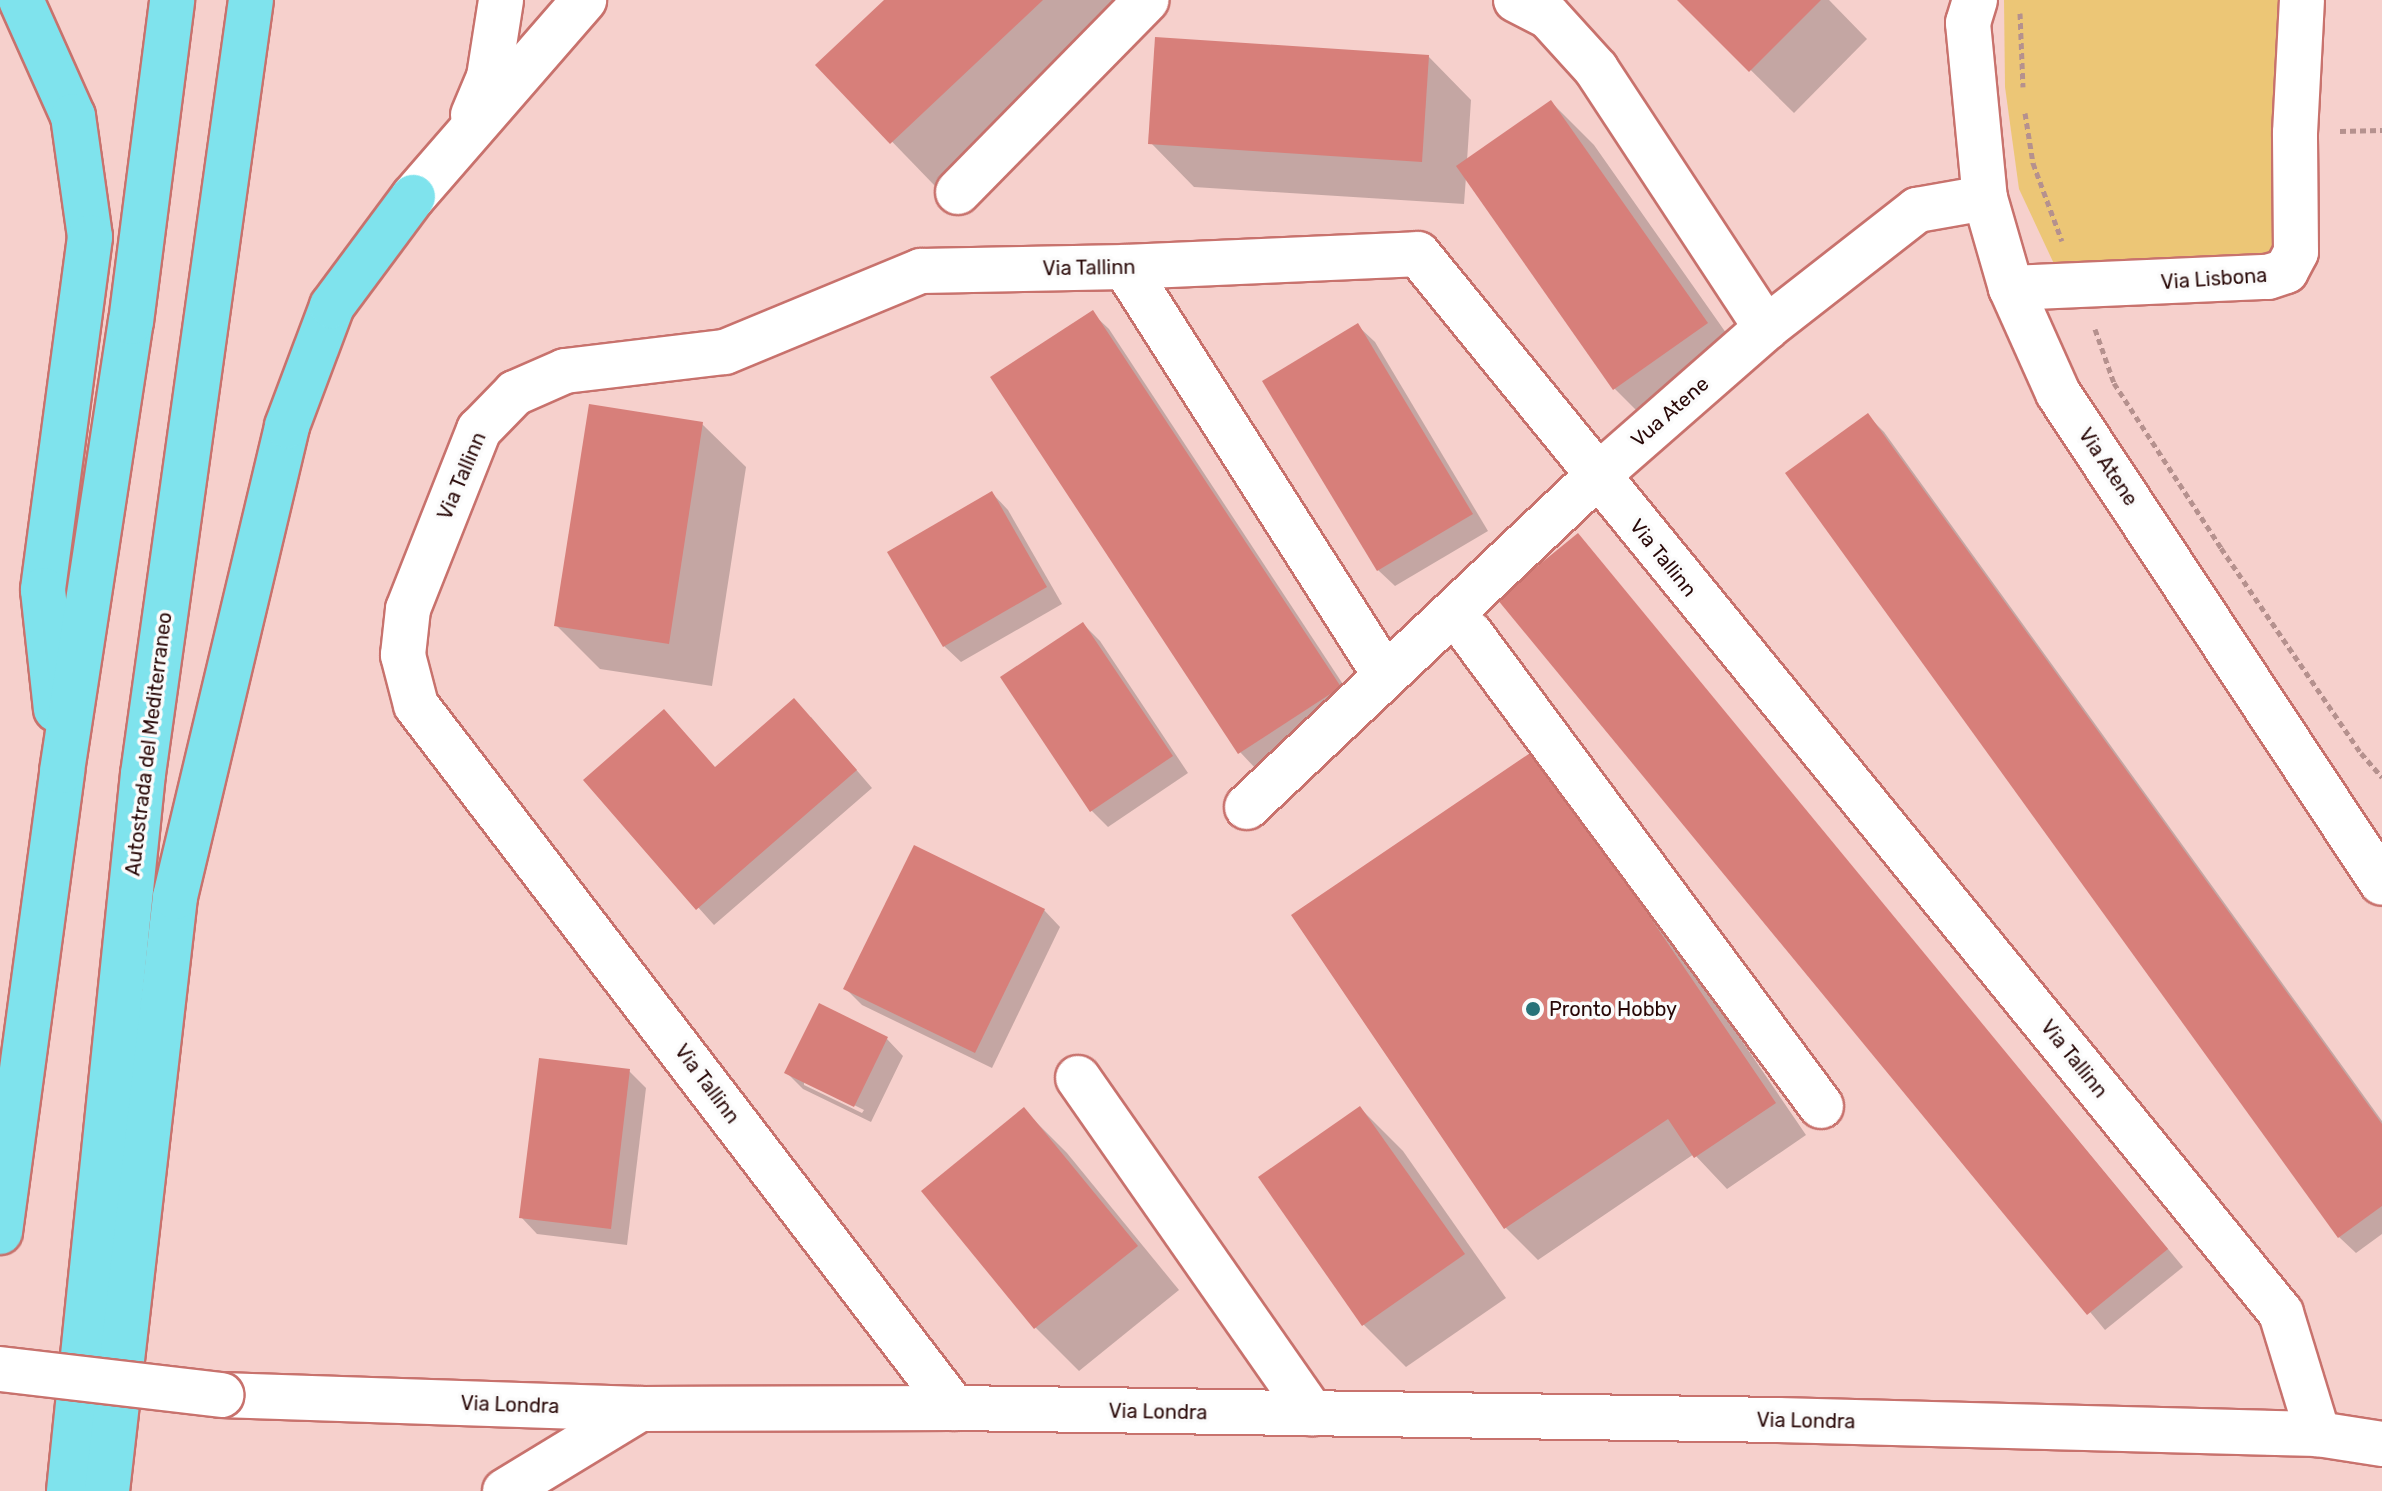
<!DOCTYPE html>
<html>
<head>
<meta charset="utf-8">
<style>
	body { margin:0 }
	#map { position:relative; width:2382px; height:1491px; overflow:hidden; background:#f6d0cc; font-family:Rubik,sans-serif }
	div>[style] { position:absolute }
	.green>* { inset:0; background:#ecc676 }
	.shadow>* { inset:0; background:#0003 }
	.building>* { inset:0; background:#d77f7a }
	.path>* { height:5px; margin-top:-2.5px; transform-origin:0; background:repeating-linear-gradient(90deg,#b5918e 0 6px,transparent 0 10px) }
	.roads { filter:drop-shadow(2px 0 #c8726d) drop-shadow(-2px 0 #c8726d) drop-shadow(0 2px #c8726d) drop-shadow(0 -2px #c8726d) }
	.minor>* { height:44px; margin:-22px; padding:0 22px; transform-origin:22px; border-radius:22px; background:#fff }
	.highway>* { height:44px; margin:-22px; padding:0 22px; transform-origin:22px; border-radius:22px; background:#7fe3ed }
	.bridges { filter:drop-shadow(2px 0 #c8726d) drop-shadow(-2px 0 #c8726d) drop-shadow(0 2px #c8726d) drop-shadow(0 -2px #c8726d) }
	.minor-bridge>* { height:44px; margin:-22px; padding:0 22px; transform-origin:22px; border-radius:22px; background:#fff }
	.dots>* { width:22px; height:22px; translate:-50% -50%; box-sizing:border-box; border:4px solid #fbfbfb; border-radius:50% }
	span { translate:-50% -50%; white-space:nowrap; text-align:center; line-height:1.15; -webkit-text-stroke:7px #fbfbfb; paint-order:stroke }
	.street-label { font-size:20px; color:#280807 }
	.poi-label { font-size:20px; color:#280807 }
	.left { translate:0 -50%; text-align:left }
</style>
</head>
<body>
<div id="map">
	<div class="green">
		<i style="clip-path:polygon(2004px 0,2288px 0,2284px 255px,2055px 266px,2019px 189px,2005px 87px)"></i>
	</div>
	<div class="shadow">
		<i style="clip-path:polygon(887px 0,1131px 0,935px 186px,818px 65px)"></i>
		<i style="clip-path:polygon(1680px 0,1829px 0,1867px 39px,1794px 113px)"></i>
		<i style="clip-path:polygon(1428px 56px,1471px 100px,1467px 161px,1551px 102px,1594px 145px,1750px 367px,1658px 432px,1615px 389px,1466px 177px,1464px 204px,1194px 187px,1151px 143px)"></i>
		<i style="clip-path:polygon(1092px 313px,1109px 329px,1356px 704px,1256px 769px,1240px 752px)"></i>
		<i style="clip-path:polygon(1358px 326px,1375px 342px,1488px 531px,1395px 586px,1378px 570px)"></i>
		<i style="clip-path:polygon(1868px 416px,1884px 432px,2382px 1121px,2382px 1234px,2356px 1253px,2339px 1237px)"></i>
		<i style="clip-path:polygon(702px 424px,746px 467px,712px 686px,600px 669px,557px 626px)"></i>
		<i style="clip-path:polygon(992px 493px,1008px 510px,1062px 604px,961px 662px,944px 646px)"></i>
		<i style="clip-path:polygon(1577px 536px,2183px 1267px,2105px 1330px,1500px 599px)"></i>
		<i style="clip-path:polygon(1083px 624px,1100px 641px,1188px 773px,1108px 827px,1091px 810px)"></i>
		<i style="clip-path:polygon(811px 717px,872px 788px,714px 925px,585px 781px,716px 769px)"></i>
		<i style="clip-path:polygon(1567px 784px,1806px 1135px,1727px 1189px,1694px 1154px,1538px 1260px,1506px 1228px,1293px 916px)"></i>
		<i style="clip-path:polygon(1044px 910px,1060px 927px,992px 1068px,862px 1005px,846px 989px)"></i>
		<i style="clip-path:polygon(evenodd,887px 1039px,903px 1056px,871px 1122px,803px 1089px,787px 1073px,887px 1039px,804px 1080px,864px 1110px,862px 1113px,804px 1085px,804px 1080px)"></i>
		<i style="clip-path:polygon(629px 1071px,646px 1088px,627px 1245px,537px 1234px,521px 1217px)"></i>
		<i style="clip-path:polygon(1360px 1108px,1403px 1151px,1506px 1298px,1406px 1367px,1363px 1324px)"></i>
		<i style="clip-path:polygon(1024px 1110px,1067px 1153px,1179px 1290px,1079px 1371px,1036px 1328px,924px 1192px)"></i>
	</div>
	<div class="building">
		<i style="clip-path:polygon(884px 0,1043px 0,890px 144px,815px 65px)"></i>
		<i style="clip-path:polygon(1677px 0,1821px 0,1749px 72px)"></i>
		<i style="clip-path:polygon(1155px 37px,1429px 55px,1422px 162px,1148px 144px)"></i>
		<i style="clip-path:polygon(1551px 100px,1708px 323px,1613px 390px,1456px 166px)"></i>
		<i style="clip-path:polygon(1093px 310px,1341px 687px,1238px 754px,990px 377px)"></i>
		<i style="clip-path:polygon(1358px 323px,1473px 514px,1377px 571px,1262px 381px)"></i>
		<i style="clip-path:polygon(589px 404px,703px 422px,669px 644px,554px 626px)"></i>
		<i style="clip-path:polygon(1868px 413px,2382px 1124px,2382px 1206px,2338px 1238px,1785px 473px)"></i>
		<i style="clip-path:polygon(992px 491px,1047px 587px,943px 647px,887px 552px)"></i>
		<i style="clip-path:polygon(1578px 533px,2168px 1249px,2087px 1315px,1497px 599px)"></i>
		<i style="clip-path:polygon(1083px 622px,1173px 756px,1090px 812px,1000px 677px)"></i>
		<i style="clip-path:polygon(794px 698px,857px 770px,696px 910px,583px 780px,664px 709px,715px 767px)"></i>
		<i style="clip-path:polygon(1536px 749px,1776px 1103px,1694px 1158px,1668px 1119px,1504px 1229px,1291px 915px)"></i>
		<i style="clip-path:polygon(914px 845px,1045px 909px,975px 1053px,843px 989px)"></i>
		<i style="clip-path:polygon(819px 1003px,888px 1037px,854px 1107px,784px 1073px)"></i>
		<i style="clip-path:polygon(539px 1058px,630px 1069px,611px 1229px,519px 1218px)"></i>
		<i style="clip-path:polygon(1360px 1106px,1465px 1254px,1362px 1326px,1258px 1177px)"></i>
		<i style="clip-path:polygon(1024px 1107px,1138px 1246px,1034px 1329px,921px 1191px)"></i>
	</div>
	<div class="path">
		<i style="left:2020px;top:13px;width:74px;rotate:87.7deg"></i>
		<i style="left:2025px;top:113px;width:51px;rotate:80.9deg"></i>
		<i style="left:2033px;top:163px;width:83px;rotate:69.6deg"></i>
		<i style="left:2340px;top:131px;width:42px;rotate:-1.4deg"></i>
		<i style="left:2095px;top:329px;width:57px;rotate:70.6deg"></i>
		<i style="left:2114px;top:383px;width:197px;rotate:57deg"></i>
		<i style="left:2221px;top:548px;width:248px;rotate:55.7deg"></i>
		<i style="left:2361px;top:753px;width:32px;rotate:49deg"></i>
	</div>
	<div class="roads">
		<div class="minor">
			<i style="left:1516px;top:0;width:36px;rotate:27deg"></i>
			<i style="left:1548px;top:16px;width:72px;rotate:47.8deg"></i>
			<i style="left:1596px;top:69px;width:310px;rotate:56.7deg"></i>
			<i style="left:1975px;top:0;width:24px;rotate:107deg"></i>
			<i style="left:1968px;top:23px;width:176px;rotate:84.5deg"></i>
			<i style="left:1985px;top:198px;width:94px;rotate:73.9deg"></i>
			<i style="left:2011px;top:288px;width:115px;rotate:65.9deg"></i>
			<i style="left:2058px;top:393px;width:587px;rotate:56.53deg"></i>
			<i style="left:473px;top:115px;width:41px;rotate:-67.2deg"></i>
			<i style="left:489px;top:77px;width:78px;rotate:-81.1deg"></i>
			<i style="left:958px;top:192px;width:269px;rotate:-45.5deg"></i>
			<i style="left:413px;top:197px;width:261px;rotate:-49deg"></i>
			<i style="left:1125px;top:267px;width:482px;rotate:57.5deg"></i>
			<i style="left:2011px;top:288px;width:257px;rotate:-2.5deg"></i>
			<i style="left:2268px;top:277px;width:19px;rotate:-18deg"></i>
			<i style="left:2286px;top:271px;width:21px;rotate:-62deg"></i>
			<i style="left:2296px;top:252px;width:119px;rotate:-90.5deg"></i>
			<i style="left:2295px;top:133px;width:133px;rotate:-87deg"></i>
			<i style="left:1470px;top:633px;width:589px;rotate:53.42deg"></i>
			<i style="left:1247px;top:807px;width:480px;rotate:-43.4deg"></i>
			<i style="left:1596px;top:477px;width:226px;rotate:-41.2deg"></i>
			<i style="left:1766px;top:328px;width:192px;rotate:-38deg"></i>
			<i style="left:1917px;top:210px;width:69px;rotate:-10deg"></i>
			<i style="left:1078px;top:1078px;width:409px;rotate:55.1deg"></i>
			<i style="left:221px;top:1395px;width:419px;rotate:1.9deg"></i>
			<i style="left:640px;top:1409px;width:314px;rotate:-0.2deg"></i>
			<i style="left:954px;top:1408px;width:824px;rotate:0.83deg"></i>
			<i style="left:1778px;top:1420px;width:540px;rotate:1.49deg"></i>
			<i style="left:2318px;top:1434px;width:65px;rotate:8.9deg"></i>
			<i style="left:954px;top:1408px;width:885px;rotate:-127.43deg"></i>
			<i style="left:416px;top:705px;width:52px;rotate:-104.6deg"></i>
			<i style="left:403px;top:655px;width:46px;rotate:-83.8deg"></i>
			<i style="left:408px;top:609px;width:193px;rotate:-68.4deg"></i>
			<i style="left:479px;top:430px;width:52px;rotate:-45.8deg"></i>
			<i style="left:515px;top:393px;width:55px;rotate:-23.7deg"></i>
			<i style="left:565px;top:371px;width:161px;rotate:-6.8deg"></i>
			<i style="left:725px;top:352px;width:212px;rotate:-22.5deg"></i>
			<i style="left:921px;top:271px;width:204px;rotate:-1.1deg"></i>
			<i style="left:1125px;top:267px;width:293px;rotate:-2.5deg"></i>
			<i style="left:1418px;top:254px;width:1366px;rotate:50.82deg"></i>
			<i style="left:2281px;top:1313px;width:127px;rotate:73deg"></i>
			<i style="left:505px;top:1491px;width:158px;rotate:-31.3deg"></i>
		</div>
		<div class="highway">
			<i style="left:21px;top:0;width:127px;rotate:65.9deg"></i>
			<i style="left:73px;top:116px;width:122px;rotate:82deg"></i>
			<i style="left:90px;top:237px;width:356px;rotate:97.6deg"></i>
			<i style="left:43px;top:590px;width:120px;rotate:83.8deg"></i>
			<i style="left:0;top:1232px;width:465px;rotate:-82.3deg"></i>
			<i style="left:62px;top:771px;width:454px;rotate:-81.3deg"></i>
			<i style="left:131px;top:322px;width:325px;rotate:-82.7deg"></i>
			<i style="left:69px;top:1491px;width:721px;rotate:-84.11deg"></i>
			<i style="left:143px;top:774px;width:781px;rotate:-82.06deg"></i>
			<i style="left:107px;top:1491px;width:598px;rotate:-83.47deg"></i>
			<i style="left:175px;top:897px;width:484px;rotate:-76.6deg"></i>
			<i style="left:287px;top:426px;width:128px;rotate:-69.4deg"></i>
			<i style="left:332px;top:306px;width:136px;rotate:-53.4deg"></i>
		</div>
	</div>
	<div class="bridges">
		<div class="minor-bridge">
			<i style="left:0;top:1369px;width:223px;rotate:6.7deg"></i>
		</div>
	</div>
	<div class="dots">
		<i style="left:1533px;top:1009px;background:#287279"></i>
	</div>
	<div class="street-label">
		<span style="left:1089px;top:268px;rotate:-1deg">Via Tallinn</span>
		<span style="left:2214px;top:279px;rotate:-4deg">Via Lisbona</span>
		<span style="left:1670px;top:412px;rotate:-41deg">Vua Atene</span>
		<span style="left:2108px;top:467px;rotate:56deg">Via Atene</span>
		<span style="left:462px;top:476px;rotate:-67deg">Via Tallinn</span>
		<span style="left:1663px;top:558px;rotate:51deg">Via Tallinn</span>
		<span style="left:149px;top:744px;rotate:-83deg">Autostrada del Mediterraneo</span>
		<span style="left:2074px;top:1059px;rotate:51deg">Via Tallinn</span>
		<span style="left:707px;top:1084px;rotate:53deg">Via Tallinn</span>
		<span style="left:510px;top:1405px;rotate:2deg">Via Londra</span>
		<span style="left:1158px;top:1412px;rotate:1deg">Via Londra</span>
		<span style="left:1806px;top:1421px;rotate:1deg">Via Londra</span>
	</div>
	<div class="poi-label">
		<span class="left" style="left:1549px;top:1009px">Pronto Hobby</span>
	</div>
</div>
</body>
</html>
